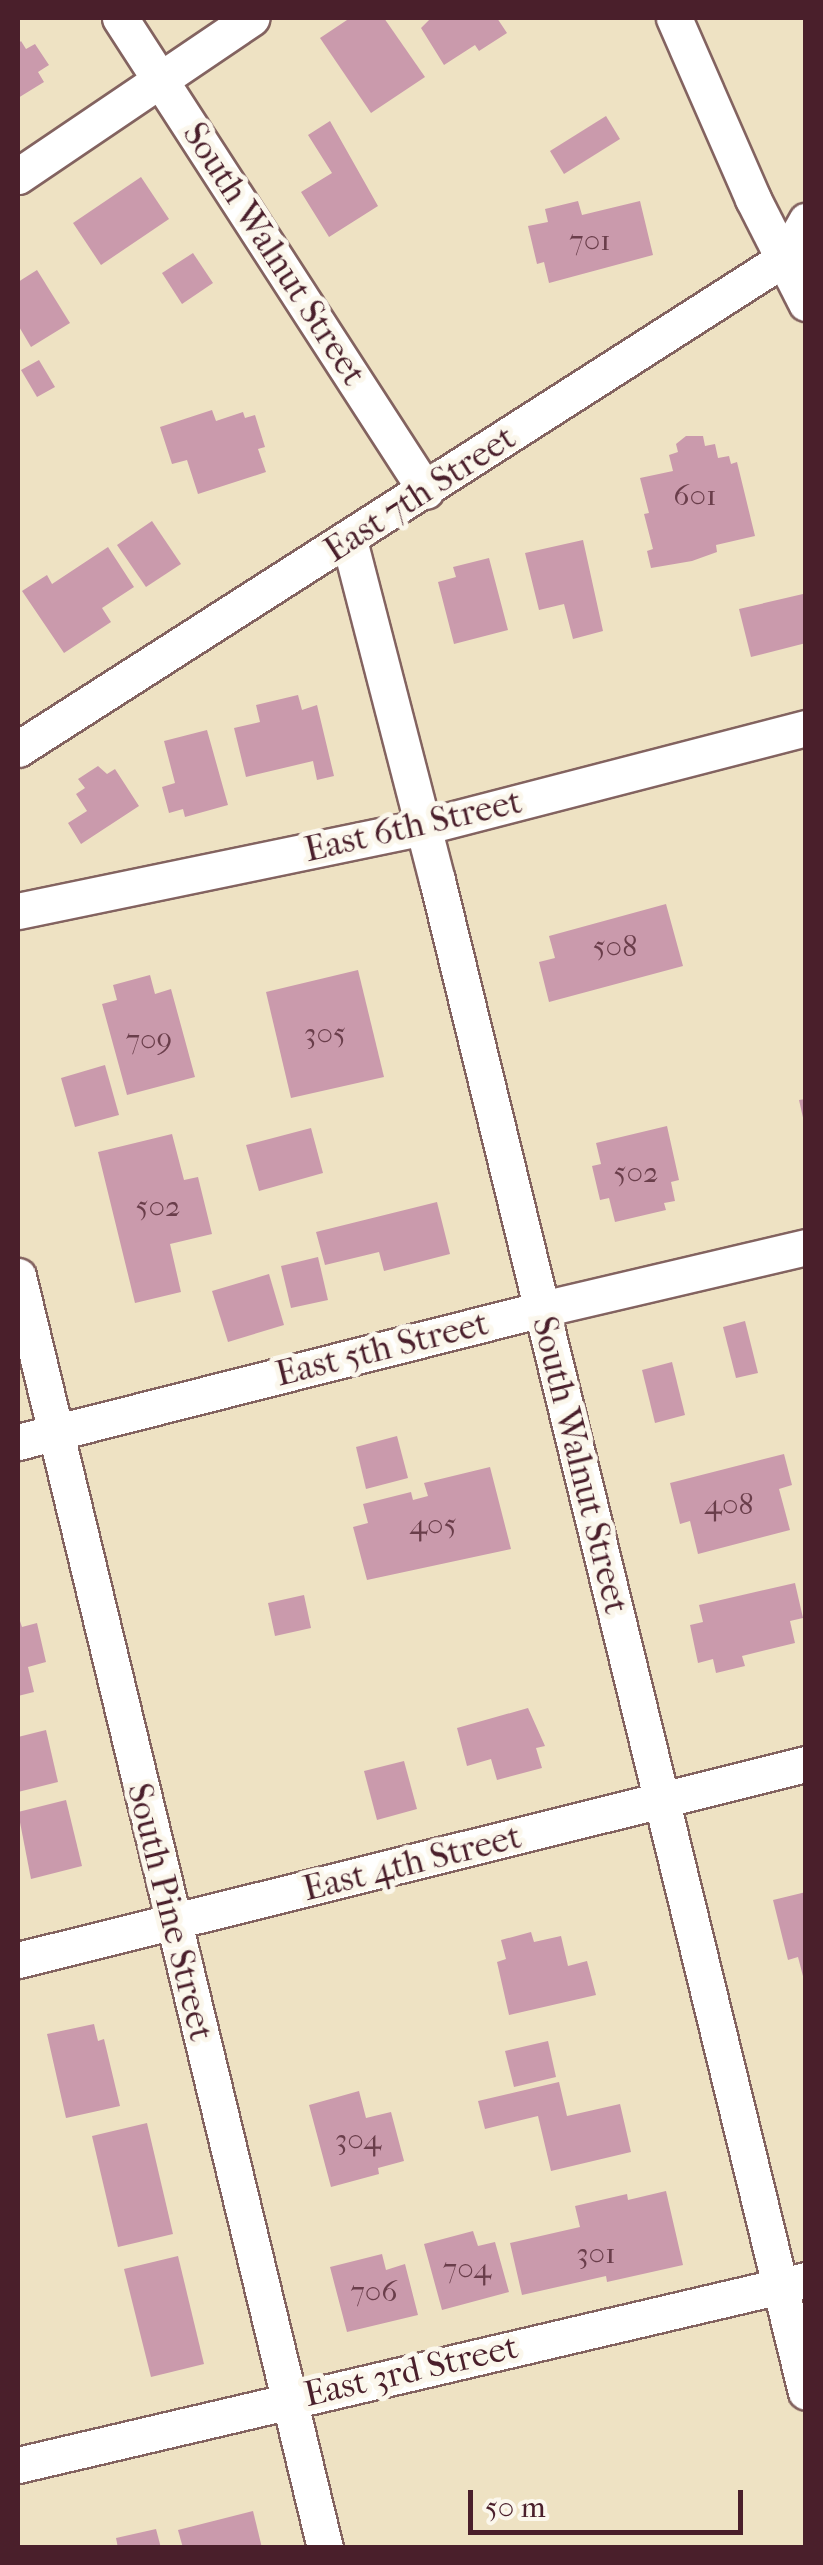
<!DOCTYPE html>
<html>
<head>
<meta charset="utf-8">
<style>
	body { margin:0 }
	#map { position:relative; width:823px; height:2565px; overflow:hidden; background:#eee2c3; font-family:"IM FELL French Canon",serif }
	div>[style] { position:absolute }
	.building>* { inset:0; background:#ca9aac }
	.roads { filter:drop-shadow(2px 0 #836360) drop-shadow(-2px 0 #836360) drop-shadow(0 2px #836360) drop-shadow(0 -2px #836360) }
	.minor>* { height:35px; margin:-17.5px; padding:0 17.5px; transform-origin:17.5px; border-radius:17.5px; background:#fff }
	span { translate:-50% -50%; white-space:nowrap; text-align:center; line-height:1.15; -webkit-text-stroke:10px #fbf7ec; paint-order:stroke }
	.number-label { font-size:30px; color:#6a3e4b }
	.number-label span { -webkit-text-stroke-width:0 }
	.street-label { font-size:35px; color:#4a1f2b }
	.frame { position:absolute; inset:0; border:20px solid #4a1f2b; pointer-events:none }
	.scale { position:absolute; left:468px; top:2490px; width:275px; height:45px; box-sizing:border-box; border:5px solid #4a1f2b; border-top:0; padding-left:12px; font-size:30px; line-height:35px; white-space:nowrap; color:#4a1f2b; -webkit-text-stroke:8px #fbf7ec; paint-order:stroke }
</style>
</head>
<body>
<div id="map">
	<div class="building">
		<i style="clip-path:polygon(350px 18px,384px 18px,425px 77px,371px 113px,320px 38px)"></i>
		<i style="clip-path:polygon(431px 18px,497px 18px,507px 33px,479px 51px,475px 45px,444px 65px,421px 28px)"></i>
		<i style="clip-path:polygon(21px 41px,26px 49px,35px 44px,49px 65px,38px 72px,44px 82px,18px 98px,18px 44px)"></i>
		<i style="clip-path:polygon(606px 116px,620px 139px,564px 174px,550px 151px)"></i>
		<i style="clip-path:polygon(330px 121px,378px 206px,329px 237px,301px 192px,332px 173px,308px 135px)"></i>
		<i style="clip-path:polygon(141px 177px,169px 219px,101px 265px,73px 223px)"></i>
		<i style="clip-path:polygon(578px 201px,582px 215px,640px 201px,653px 255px,549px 283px,544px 262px,537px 264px,528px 226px,548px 222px,545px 209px)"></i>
		<i style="clip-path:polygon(193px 253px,213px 283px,182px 304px,162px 273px)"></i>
		<i style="clip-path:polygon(37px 270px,70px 323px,31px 347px,18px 325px,18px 282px)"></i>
		<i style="clip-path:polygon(39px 360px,55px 387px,37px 397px,21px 370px)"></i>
		<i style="clip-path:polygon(212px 410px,216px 421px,243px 412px,245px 418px,255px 415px,265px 447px,258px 449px,266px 472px,198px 494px,187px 460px,172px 464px,160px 427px)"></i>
		<i style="clip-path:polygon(686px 436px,703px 436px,705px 446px,715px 444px,718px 458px,729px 456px,731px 464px,737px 462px,755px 536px,716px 545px,717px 552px,692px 561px,651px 568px,647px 551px,653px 549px,644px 514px,649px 513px,640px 478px,673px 471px,669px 455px,678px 452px,676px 444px)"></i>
		<i style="clip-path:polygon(152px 521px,181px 564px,146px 587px,117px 545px)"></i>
		<i style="clip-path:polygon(583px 540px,603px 631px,573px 639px,564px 604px,539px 610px,525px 553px)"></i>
		<i style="clip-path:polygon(108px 547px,134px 587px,102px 608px,111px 622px,64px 653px,22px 591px,47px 575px,52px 584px)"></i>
		<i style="clip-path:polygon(489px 558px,508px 630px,454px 644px,438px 582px,456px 577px,453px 567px)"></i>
		<i style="clip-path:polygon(803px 594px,806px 643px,751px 657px,739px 609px)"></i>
		<i style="clip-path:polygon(298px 695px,302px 710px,317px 705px,334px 776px,317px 780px,313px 761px,246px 777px,234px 728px,260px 722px,256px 705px)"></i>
		<i style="clip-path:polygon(207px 730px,228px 805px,185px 817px,183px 809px,169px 813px,162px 787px,175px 783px,164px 741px)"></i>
		<i style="clip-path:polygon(98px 766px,107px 774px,115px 769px,139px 806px,81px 844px,68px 823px,87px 811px,76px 794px,85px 788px,78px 779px)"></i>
		<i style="clip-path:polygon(666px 904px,683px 966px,549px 1002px,539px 962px,555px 958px,549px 936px)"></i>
		<i style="clip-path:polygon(358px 970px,384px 1077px,291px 1098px,266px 992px)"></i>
		<i style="clip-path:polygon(150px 975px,155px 994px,171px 989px,195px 1077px,127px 1095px,102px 1004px,117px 1000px,113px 985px)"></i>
		<i style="clip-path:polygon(105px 1065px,119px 1115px,75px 1127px,61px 1078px)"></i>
		<i style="clip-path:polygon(806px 1099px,806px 1122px,804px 1122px,799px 1100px)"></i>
		<i style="clip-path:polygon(667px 1126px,679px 1180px,671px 1182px,675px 1201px,664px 1203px,666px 1210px,615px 1222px,609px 1198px,600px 1200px,592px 1166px,601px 1164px,596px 1143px)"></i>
		<i style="clip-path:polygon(311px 1128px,323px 1173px,259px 1191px,246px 1145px)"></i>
		<i style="clip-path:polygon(172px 1134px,184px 1180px,198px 1177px,212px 1234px,170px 1244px,181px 1292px,135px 1303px,98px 1152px)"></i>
		<i style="clip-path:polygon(437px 1202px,450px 1254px,384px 1271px,379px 1252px,325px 1265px,316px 1232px)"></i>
		<i style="clip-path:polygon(318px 1257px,328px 1300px,291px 1308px,281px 1266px)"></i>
		<i style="clip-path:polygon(269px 1274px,284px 1325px,228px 1342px,212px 1291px)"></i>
		<i style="clip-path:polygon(745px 1321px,758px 1373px,736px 1378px,723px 1327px)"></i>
		<i style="clip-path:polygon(672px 1362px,685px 1415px,655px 1423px,642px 1370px)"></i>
		<i style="clip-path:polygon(397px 1436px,408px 1478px,366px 1489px,356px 1447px)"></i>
		<i style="clip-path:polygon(784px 1454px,792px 1485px,779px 1489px,790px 1530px,698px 1554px,690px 1521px,680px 1524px,670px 1483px)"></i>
		<i style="clip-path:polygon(490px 1467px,511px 1549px,367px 1580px,353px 1527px,368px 1523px,363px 1504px,411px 1492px,413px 1500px,428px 1496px,424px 1483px)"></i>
		<i style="clip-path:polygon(795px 1583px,803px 1618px,790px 1621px,795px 1643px,742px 1656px,745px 1666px,716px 1673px,713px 1659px,698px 1663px,690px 1625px,703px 1622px,699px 1605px)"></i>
		<i style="clip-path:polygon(304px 1595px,311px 1628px,275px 1636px,268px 1603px)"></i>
		<i style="clip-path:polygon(18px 1615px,22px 1627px,37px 1623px,46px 1662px,28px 1667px,34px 1692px,18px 1696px)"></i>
		<i style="clip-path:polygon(528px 1708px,545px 1746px,536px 1748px,542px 1768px,497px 1780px,491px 1759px,467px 1766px,457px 1728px)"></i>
		<i style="clip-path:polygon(46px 1730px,58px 1782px,18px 1792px,18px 1737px)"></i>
		<i style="clip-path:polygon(404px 1761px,417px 1809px,377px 1820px,364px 1771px)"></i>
		<i style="clip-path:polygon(66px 1800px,82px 1866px,31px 1879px,18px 1812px)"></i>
		<i style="clip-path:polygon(806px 1892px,806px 1980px,804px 1980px,798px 1957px,788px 1960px,773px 1900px)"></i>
		<i style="clip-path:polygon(531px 1932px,534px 1942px,561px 1936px,568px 1966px,587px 1961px,596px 1995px,509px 2015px,497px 1962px,506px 1959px,501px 1940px)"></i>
		<i style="clip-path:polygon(94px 2024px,98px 2041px,104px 2039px,120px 2106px,66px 2118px,47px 2034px)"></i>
		<i style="clip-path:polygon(548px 2041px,556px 2077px,514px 2087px,505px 2051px)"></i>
		<i style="clip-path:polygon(559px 2082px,567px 2116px,620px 2104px,631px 2152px,551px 2171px,538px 2116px,485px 2129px,478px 2101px)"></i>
		<i style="clip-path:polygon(359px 2091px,366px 2118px,391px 2112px,404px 2161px,378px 2168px,379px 2174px,331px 2187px,309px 2105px)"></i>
		<i style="clip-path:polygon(147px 2123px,173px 2234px,118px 2247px,92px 2136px)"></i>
		<i style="clip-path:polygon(666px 2191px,683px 2265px,607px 2282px,606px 2276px,522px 2295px,510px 2243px,580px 2227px,575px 2206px,627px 2194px,628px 2200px)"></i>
		<i style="clip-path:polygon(473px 2231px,478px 2246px,495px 2242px,509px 2292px,442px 2310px,424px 2244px)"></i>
		<i style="clip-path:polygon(382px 2254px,386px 2270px,405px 2264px,418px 2315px,347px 2332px,330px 2267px)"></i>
		<i style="clip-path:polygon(178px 2256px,204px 2364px,151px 2377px,124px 2269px)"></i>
		<i style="clip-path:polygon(253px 2511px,262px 2548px,183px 2548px,178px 2530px)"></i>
		<i style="clip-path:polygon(156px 2529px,161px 2548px,118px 2548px,116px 2538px)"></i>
	</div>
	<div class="roads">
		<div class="minor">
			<i style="left:120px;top:18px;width:563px;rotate:57.1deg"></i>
			<i style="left:674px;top:18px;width:197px;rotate:66.4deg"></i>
			<i style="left:753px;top:199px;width:117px;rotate:63deg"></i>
			<i style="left:18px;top:176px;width:282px;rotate:-34.1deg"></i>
			<i style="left:349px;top:540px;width:351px;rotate:75.5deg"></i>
			<i style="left:437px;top:880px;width:1556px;rotate:76.29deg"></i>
			<i style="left:18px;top:749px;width:911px;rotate:-32.63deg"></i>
			<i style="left:785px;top:258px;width:43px;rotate:-60.4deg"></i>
			<i style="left:18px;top:911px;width:414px;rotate:-11.7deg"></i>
			<i style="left:423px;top:827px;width:396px;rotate:-14.5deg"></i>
			<i style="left:18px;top:1276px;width:1309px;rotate:76.43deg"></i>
			<i style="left:18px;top:1442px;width:541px;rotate:-14.24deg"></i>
			<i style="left:542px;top:1309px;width:271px;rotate:-13.2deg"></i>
			<i style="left:18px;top:1960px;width:812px;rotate:-13.97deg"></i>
			<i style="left:18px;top:2465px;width:809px;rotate:-13.21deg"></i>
		</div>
	</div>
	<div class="number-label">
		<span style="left:590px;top:241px">701</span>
		<span style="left:695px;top:496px">601</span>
		<span style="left:615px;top:947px">508</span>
		<span style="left:325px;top:1034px">305</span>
		<span style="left:149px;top:1040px">709</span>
		<span style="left:636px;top:1173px">502</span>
		<span style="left:158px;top:1207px">502</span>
		<span style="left:729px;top:1505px">408</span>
		<span style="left:433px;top:1525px">405</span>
		<span style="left:358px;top:2140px">304</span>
		<span style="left:596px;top:2254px">301</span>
		<span style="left:467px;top:2269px">704</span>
		<span style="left:374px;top:2292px">706</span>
	</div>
	<div class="street-label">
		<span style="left:274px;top:254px;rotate:57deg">South Walnut Street</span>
		<span style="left:420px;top:494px;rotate:-33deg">East 7th Street</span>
		<span style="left:413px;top:826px;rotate:-13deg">East 6th Street</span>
		<span style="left:382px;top:1349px;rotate:-14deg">East 5th Street</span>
		<span style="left:580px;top:1465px;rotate:76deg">South Walnut Street</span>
		<span style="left:412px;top:1863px;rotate:-14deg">East 4th Street</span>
		<span style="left:170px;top:1912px;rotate:76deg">South Pine Street</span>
		<span style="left:411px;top:2371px;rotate:-13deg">East 3rd Street</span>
	</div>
	<div class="frame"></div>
	<div class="scale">50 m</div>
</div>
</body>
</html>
